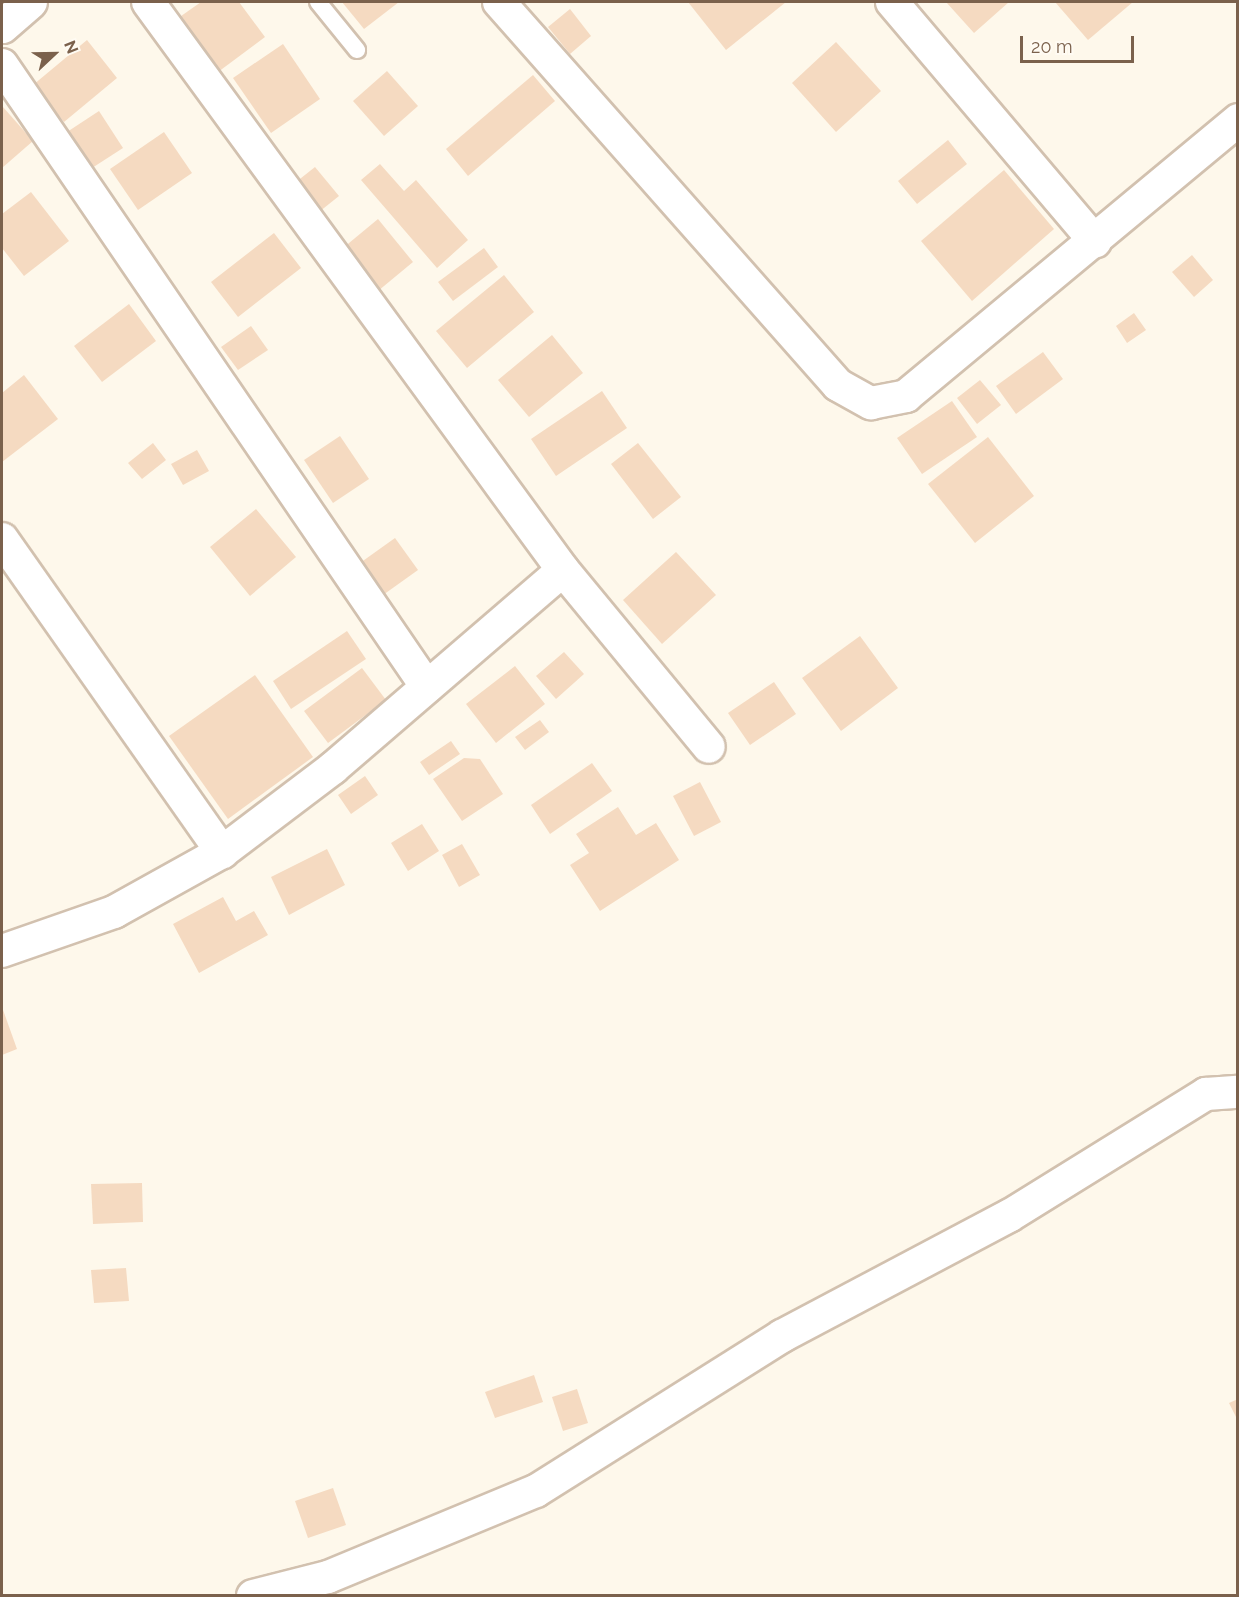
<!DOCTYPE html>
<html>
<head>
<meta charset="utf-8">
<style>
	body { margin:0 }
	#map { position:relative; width:1239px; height:1597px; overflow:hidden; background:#fef8eb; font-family:Raleway,sans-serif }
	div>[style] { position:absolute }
	.building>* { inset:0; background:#f5dac1 }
	.roads { filter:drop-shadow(2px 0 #d2c1af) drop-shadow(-2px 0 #d2c1af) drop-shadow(0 2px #d2c1af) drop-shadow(0 -2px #d2c1af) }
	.lane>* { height:16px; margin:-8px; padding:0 8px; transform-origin:8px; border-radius:8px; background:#fff }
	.street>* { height:32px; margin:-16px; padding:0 16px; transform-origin:16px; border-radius:16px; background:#fff }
	.secondary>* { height:33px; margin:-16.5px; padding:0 16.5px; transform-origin:16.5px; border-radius:16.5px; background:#fff }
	span { translate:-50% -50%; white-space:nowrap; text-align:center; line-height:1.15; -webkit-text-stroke:4.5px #fffbf3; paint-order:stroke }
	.frame { position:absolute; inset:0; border:3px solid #7b614c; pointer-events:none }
	.north { position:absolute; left:24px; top:24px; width:60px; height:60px; -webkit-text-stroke:4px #fffbf3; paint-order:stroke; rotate:68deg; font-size:16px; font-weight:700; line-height:24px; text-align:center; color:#7b614c }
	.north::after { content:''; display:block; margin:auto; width:21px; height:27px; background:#7b614c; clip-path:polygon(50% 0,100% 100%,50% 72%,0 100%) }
	.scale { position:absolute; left:1020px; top:36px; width:114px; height:27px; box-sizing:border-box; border:3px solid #7b614c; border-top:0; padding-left:8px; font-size:18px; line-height:21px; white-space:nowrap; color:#7b614c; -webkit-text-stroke:4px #fffbf3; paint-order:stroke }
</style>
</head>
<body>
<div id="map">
	<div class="building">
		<i style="clip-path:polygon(201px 2px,239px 2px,265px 37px,214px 75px,174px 21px)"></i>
		<i style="clip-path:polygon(342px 2px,399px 2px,364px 29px)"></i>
		<i style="clip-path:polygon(688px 2px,786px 2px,726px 50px)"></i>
		<i style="clip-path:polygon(946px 2px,1009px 2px,974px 33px)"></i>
		<i style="clip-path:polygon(1055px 2px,1133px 2px,1088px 40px)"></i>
		<i style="clip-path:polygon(570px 9px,591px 36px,570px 54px,548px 27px)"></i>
		<i style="clip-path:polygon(87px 40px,117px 78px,64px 122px,33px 85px)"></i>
		<i style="clip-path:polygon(836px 42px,881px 91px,836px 132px,792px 83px)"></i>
		<i style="clip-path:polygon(283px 44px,320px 99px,271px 133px,233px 78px)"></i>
		<i style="clip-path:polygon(387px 71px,418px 106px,384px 136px,353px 101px)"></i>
		<i style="clip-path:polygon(533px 75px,555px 101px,468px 176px,446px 149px)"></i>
		<i style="clip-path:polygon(3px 107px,33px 141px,2px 168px,2px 109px)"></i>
		<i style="clip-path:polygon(99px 111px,123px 148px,92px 168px,67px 132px)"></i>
		<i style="clip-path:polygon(164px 132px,192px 173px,138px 210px,110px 169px)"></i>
		<i style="clip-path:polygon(948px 140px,967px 164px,917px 204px,898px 181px)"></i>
		<i style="clip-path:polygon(380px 164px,404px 191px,416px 180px,468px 240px,437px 268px,361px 180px)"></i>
		<i style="clip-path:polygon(315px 167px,339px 196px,314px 216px,291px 186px)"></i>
		<i style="clip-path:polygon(1004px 170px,1054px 229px,972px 301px,921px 241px)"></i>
		<i style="clip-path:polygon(31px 192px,69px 241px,24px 276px,2px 248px,2px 214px)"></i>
		<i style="clip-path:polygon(378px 219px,413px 262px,378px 291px,343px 248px)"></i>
		<i style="clip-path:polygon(274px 233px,301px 268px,238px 317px,211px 282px)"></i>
		<i style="clip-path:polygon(484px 248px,498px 267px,453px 301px,438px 282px)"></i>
		<i style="clip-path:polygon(1192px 255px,1213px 280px,1194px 297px,1172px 272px)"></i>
		<i style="clip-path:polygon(504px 275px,534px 312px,467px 368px,436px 331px)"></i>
		<i style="clip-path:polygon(129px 304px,156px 341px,102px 382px,74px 346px)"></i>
		<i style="clip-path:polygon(1134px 313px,1146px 330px,1127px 343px,1116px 326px)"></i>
		<i style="clip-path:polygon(251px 326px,268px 350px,238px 370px,221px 347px)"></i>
		<i style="clip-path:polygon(552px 335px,583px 373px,529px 417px,498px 380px)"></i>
		<i style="clip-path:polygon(1043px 352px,1063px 379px,1016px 414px,996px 386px)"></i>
		<i style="clip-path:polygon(24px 375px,58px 419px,2px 462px,2px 393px)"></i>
		<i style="clip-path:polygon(980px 380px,1001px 405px,977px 424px,957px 398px)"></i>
		<i style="clip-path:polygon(602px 391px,627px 428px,556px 476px,531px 439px)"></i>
		<i style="clip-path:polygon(952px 401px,977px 437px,922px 474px,897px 438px)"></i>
		<i style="clip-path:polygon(340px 436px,369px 479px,333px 503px,304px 460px)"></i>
		<i style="clip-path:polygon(988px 437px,1034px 496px,975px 543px,928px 484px)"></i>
		<i style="clip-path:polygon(153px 443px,166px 460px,142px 479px,128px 463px)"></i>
		<i style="clip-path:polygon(638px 443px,681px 497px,653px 519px,611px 464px)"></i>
		<i style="clip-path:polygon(197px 450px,209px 471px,183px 485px,171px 464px)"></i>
		<i style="clip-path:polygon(256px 509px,296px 557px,250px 596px,210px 547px)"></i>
		<i style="clip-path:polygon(395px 538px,418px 570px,383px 595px,360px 563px)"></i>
		<i style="clip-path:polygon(676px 552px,716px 595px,662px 644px,623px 600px)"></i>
		<i style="clip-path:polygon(347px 631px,366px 659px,291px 709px,273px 681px)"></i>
		<i style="clip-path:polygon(860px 636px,898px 688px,841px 731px,802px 678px)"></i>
		<i style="clip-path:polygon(564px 652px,584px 674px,556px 699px,536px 676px)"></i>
		<i style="clip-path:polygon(515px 666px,545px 704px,496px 743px,466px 704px)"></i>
		<i style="clip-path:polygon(362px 668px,386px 700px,328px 743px,304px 711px)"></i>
		<i style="clip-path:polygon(255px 675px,313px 757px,228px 819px,169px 736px)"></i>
		<i style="clip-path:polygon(774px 682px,796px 714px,750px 745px,728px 713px)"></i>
		<i style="clip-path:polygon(540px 720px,549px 732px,525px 750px,515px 737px)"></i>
		<i style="clip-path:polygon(451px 741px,460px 754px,429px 775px,420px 762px)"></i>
		<i style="clip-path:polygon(464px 758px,480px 759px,503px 794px,462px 821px,433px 779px)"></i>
		<i style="clip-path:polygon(592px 763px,612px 791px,550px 834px,531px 805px)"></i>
		<i style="clip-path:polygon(365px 776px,378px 795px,351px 814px,338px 795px)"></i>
		<i style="clip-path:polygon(700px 782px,721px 822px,694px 836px,673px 796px)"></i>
		<i style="clip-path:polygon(618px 807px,636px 835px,656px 823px,679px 860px,600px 911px,570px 865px,589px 853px,576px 834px)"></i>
		<i style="clip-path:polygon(422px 824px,439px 851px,408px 871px,391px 843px)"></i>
		<i style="clip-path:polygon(462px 844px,480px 875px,459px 887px,442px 855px)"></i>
		<i style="clip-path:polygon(327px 849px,345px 885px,289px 915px,271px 877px)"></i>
		<i style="clip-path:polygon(223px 897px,236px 921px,254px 911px,268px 935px,199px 973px,173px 924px)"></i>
		<i style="clip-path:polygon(2px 1007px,17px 1049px,2px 1055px)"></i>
		<i style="clip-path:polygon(142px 1183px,143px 1222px,93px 1224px,91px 1184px)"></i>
		<i style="clip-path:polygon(126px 1268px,129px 1301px,94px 1303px,91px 1270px)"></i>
		<i style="clip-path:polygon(534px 1375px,543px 1402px,495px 1418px,485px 1392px)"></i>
		<i style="clip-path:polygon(577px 1389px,588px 1423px,563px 1431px,552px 1397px)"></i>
		<i style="clip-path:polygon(1238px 1399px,1238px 1421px,1229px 1403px)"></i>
		<i style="clip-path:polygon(333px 1488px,346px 1525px,308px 1538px,295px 1501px)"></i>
	</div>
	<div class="roads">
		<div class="lane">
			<i style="left:318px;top:2px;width:62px;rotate:50.9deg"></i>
		</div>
		<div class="street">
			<i style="left:148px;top:2px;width:703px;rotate:53.85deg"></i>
			<i style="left:563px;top:570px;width:229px;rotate:50.5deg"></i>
			<i style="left:499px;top:2px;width:511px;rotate:48.49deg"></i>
			<i style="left:838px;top:385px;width:38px;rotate:29deg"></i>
			<i style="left:871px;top:403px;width:36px;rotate:-11deg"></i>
			<i style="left:906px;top:396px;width:432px;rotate:-39.7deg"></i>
			<i style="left:892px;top:2px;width:314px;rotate:49.7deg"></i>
			<i style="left:2px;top:65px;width:753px;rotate:55.66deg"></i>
			<i style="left:2px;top:539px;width:383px;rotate:54.9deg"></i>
			<i style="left:2px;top:951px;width:119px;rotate:-19.2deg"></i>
			<i style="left:114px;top:912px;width:124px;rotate:-29.1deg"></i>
			<i style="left:222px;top:852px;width:139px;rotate:-37.1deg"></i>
			<i style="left:333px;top:768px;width:303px;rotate:-40.7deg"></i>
			<i style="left:253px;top:1596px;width:77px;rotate:-14.2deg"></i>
			<i style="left:328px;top:1577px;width:225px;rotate:-22.5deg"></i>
			<i style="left:536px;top:1491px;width:291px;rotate:-32.2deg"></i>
			<i style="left:782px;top:1336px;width:257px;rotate:-27.9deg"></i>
			<i style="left:1009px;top:1216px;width:232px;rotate:-31.8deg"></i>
			<i style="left:1206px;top:1094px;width:32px;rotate:-4deg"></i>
		</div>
		<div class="secondary">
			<i style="left:2px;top:26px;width:37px;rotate:-41deg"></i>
		</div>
	</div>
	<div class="frame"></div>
	<div class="north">N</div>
	<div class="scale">20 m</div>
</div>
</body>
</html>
